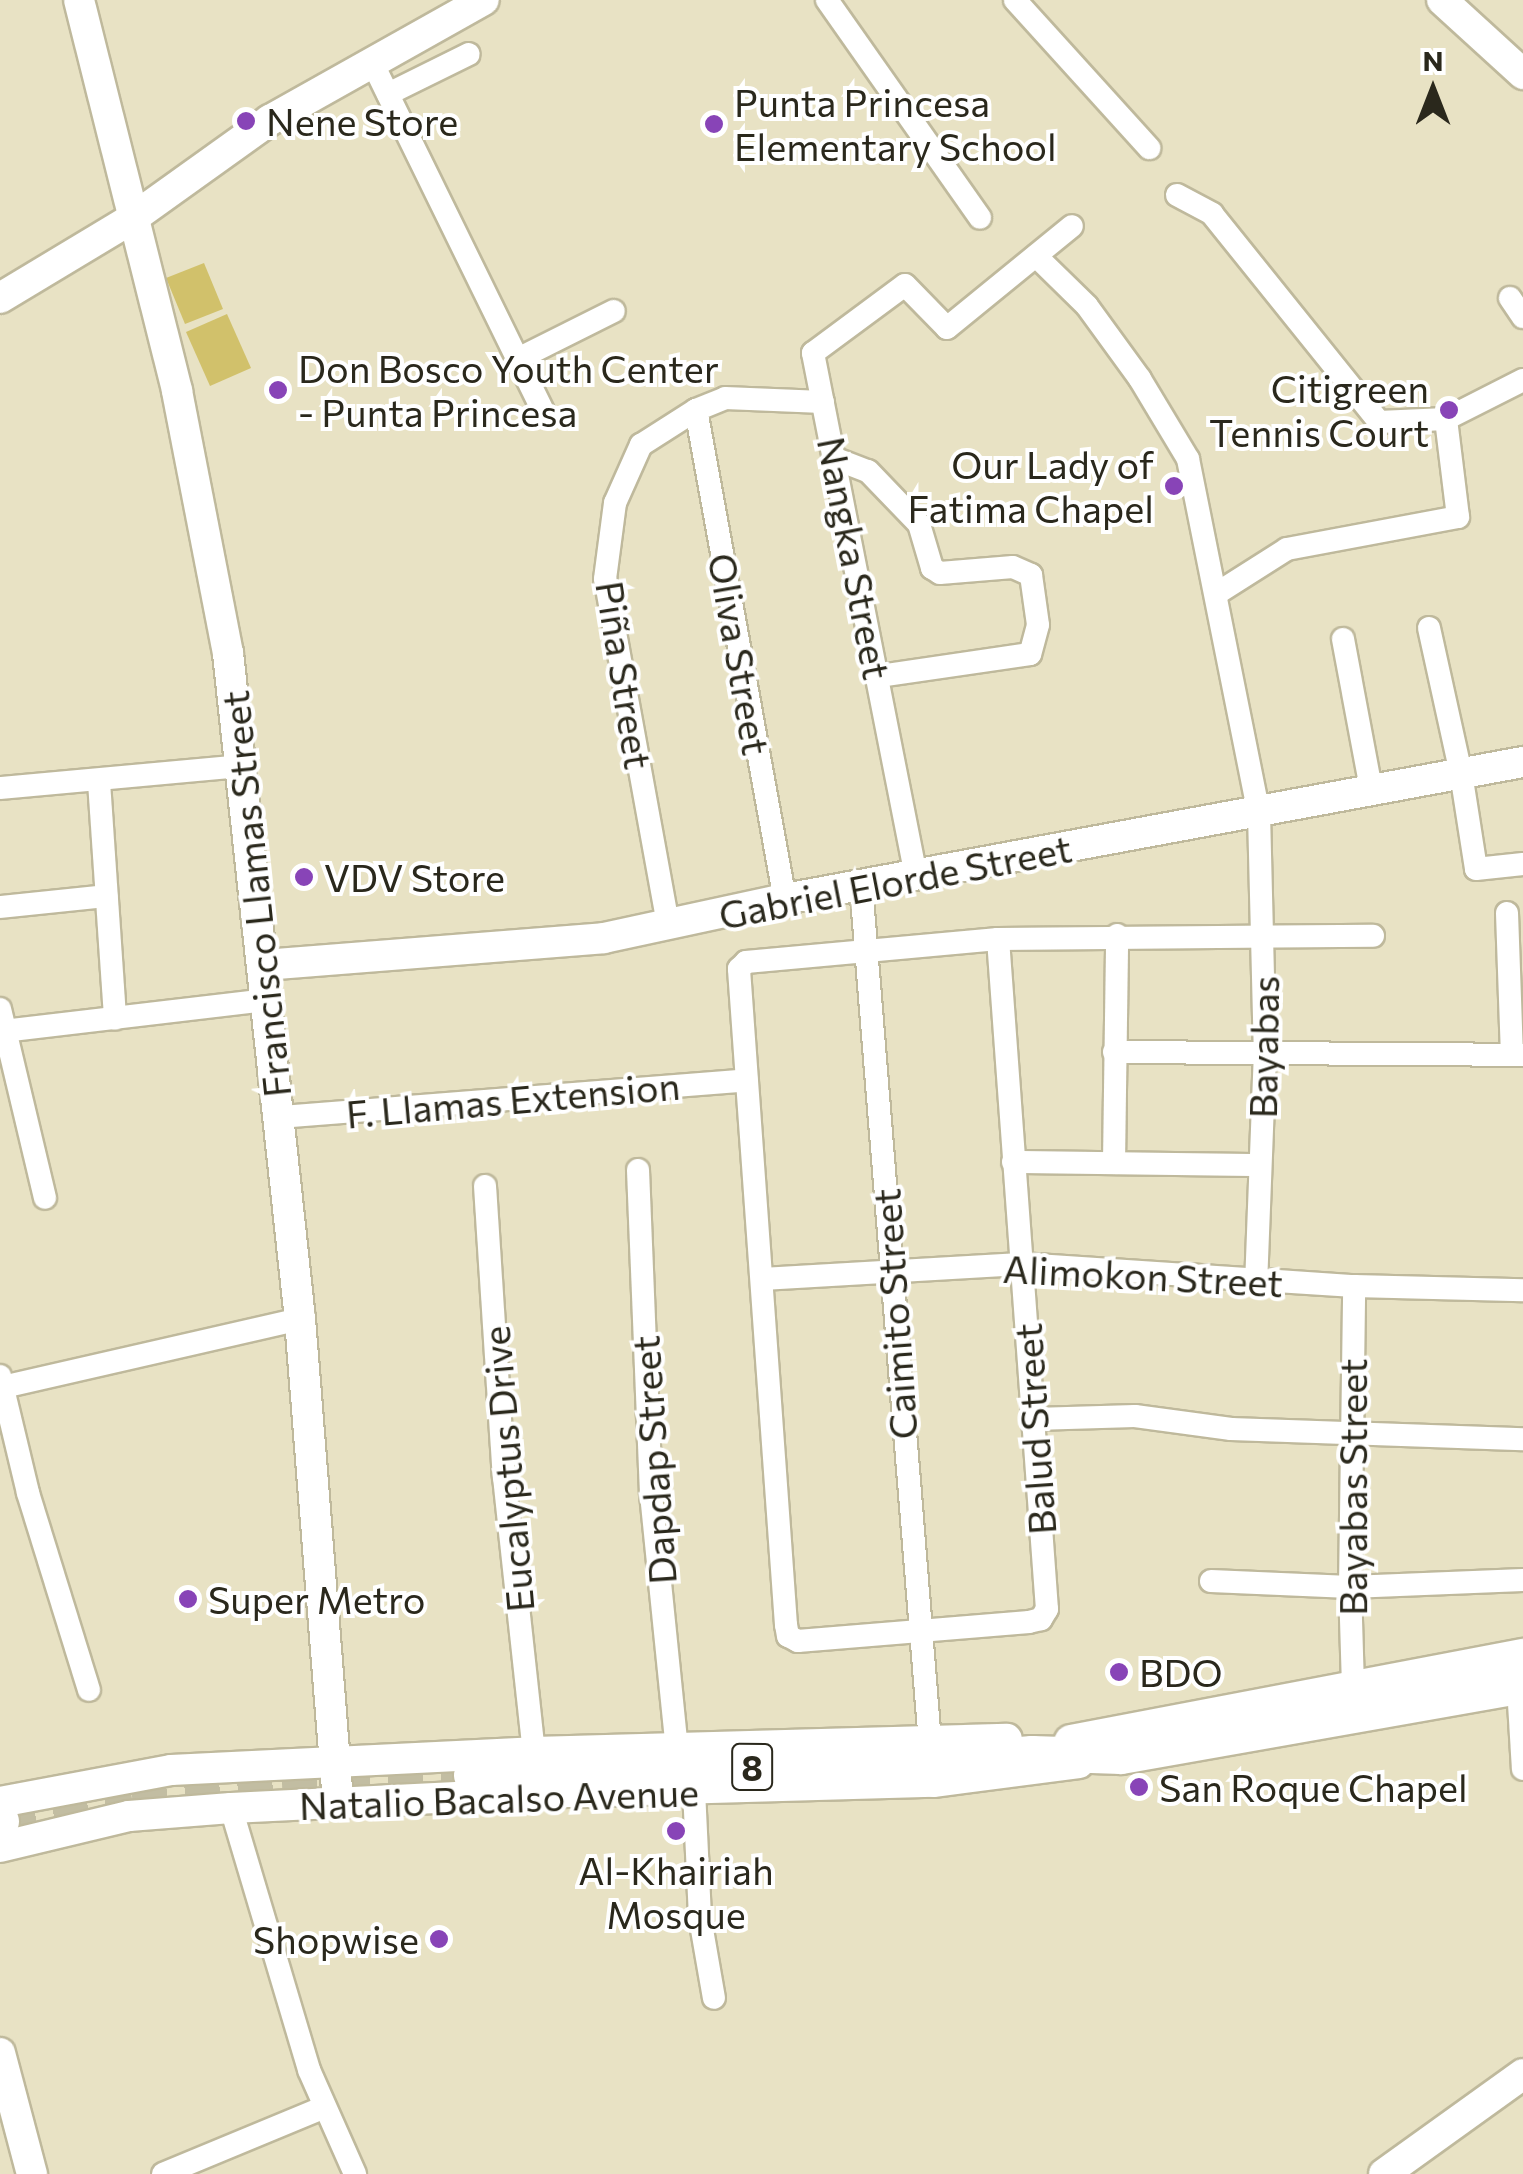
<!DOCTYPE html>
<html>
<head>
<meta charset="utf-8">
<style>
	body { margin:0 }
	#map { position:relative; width:1523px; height:2174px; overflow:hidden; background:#e8e2c4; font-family:Commissioner,sans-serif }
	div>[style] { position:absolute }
	.green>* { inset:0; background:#d1c16b }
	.primary-tunnel>* { height:35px; margin-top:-17.5px; transform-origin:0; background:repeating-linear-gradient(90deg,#c2bda2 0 35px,transparent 0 53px) }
	.roads { filter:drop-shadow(2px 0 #bfb99c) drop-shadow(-2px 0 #bfb99c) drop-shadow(0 2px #bfb99c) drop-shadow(0 -2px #bfb99c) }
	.street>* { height:22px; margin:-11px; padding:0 11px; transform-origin:11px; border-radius:11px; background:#fff }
	.secondary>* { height:30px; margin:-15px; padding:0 15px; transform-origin:15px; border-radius:15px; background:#fff }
	.primary>* { height:35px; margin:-17.5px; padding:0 17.5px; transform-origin:17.5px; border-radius:17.5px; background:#fff }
	.dots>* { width:28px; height:28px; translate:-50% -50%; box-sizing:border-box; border:5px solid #fff; border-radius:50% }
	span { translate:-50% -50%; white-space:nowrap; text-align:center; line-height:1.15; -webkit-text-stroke:8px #fff; paint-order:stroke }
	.shield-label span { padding:2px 8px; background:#fff; border:2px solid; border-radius:8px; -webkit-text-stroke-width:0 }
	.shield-label { font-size:35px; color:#2a281c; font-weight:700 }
	.poi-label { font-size:38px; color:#2a281c }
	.left { translate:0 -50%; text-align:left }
	.right { translate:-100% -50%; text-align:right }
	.street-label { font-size:38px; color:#2a281c }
	.north { position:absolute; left:1383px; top:40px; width:100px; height:100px; -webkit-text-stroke:8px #fff; paint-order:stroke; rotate:0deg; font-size:28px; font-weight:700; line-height:40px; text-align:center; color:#2a281c }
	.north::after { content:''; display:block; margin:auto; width:35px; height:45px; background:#2a281c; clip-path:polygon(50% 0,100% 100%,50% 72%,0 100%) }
</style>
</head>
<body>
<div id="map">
	<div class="green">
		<i style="clip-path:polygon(204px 263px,223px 309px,185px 324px,166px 278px)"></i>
		<i style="clip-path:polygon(227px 314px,251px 368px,210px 386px,186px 332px)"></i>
	</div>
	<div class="primary-tunnel">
		<i style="left:1px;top:1821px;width:133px;rotate:-10.8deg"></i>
		<i style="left:132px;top:1796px;width:151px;rotate:-5deg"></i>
		<i style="left:282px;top:1783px;width:189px;rotate:-2.4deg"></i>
	</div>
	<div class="roads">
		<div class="street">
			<i style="left:827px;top:0;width:266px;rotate:54.9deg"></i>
			<i style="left:1015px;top:0;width:200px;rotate:47.8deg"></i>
			<i style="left:372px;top:62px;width:393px;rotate:63.9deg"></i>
			<i style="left:388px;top:94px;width:90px;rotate:-26.3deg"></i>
			<i style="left:1177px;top:195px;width:40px;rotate:28deg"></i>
			<i style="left:1212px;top:214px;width:267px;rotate:51.2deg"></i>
			<i style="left:1379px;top:422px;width:67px;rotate:-2.6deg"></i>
			<i style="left:1446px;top:419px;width:86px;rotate:-26.9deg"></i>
			<i style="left:1036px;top:256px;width:71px;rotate:44.4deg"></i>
			<i style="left:1087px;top:306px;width:90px;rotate:54deg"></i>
			<i style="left:1140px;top:379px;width:93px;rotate:59deg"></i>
			<i style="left:1188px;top:459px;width:361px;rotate:78.7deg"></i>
			<i style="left:1259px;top:813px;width:238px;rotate:88.6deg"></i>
			<i style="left:1265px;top:1051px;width:230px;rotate:92.2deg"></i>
			<i style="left:1510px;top:298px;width:23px;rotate:56deg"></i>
			<i style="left:518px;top:359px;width:107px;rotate:-26.6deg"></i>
			<i style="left:696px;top:410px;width:497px;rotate:79.7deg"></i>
			<i style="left:836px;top:459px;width:34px;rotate:21deg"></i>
			<i style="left:868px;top:471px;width:74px;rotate:46.1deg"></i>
			<i style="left:919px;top:524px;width:46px;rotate:73.5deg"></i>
			<i style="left:932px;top:568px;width:9px;rotate:32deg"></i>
			<i style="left:940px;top:573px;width:73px;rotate:-4.7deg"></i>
			<i style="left:1013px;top:567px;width:20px;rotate:24deg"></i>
			<i style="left:1031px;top:575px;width:50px;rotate:82deg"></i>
			<i style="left:1038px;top:625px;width:30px;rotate:105deg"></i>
			<i style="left:1030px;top:654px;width:153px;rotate:171.7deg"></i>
			<i style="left:1216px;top:594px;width:84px;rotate:-32.4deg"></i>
			<i style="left:1287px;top:549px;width:174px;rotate:-10.6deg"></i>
			<i style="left:1458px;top:517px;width:99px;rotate:-97deg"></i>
			<i style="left:1429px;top:628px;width:148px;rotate:77.6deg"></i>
			<i style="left:1461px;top:773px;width:97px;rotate:81.1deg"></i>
			<i style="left:1476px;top:869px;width:47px;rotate:-6.1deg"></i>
			<i style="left:1343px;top:639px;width:153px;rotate:79.4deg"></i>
			<i style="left:99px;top:782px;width:237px;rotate:86.1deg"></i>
			<i style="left:0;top:788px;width:244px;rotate:-5.2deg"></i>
			<i style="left:916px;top:876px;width:533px;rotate:-101.14deg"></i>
			<i style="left:813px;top:353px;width:114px;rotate:-36.5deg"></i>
			<i style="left:905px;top:285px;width:60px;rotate:45.7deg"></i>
			<i style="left:947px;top:328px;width:161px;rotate:-39.2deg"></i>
			<i style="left:861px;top:885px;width:860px;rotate:85.4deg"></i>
			<i style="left:0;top:907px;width:107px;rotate:-5.9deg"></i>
			<i style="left:1507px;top:913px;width:142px;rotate:88deg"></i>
			<i style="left:668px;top:924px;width:351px;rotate:-100.3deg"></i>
			<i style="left:605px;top:579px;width:77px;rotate:-82.5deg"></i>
			<i style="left:615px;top:503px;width:64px;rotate:-65.9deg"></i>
			<i style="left:641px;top:445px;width:65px;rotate:-32.5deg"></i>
			<i style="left:696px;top:410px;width:31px;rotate:-22deg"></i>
			<i style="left:725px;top:398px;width:98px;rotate:2.3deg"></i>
			<i style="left:998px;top:939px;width:672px;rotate:85.82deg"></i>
			<i style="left:1047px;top:1609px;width:12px;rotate:121deg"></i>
			<i style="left:1041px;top:1619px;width:12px;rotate:166deg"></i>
			<i style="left:1029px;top:1622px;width:232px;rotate:175.3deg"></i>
			<i style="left:798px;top:1641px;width:11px;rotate:-153deg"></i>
			<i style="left:788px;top:1636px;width:11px;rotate:-100deg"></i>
			<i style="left:786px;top:1625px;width:658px;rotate:-94.1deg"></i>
			<i style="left:739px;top:969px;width:10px;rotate:-45deg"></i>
			<i style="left:746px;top:962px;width:253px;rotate:-5.2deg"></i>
			<i style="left:998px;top:939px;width:375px;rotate:-0.5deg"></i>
			<i style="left:0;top:1009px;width:194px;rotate:76.6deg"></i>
			<i style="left:3px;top:1031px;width:266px;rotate:-6.7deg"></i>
			<i style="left:1114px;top:1052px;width:409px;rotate:0.4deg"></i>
			<i style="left:280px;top:1117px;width:468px;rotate:-4.5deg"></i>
			<i style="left:1013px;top:1162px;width:247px;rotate:0.7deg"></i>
			<i style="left:1114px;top:1163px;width:228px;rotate:-89.2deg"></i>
			<i style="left:638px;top:1170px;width:324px;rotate:87.7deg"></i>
			<i style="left:651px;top:1494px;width:255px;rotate:84.2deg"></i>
			<i style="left:485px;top:1186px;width:292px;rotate:86.3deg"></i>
			<i style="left:504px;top:1477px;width:277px;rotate:83.8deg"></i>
			<i style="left:762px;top:1279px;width:259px;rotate:-3.3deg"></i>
			<i style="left:1021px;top:1264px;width:334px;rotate:3.8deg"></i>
			<i style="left:1354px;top:1286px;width:169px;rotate:1.4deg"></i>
			<i style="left:0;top:1376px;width:120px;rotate:76.5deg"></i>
			<i style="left:28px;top:1493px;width:206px;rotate:72.8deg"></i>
			<i style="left:3px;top:1387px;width:305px;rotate:-12.9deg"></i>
			<i style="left:1034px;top:1419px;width:101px;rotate:-1.7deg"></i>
			<i style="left:1135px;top:1416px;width:97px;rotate:7.7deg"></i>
			<i style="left:1231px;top:1429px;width:292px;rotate:2deg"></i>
			<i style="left:1211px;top:1581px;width:139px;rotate:2.5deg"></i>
			<i style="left:1350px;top:1587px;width:173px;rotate:-2.3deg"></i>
			<i style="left:1518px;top:1686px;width:83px;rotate:86.6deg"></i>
			<i style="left:1353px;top:1687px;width:100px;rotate:-91.7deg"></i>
			<i style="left:1350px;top:1587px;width:301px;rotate:-89.2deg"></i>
			<i style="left:694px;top:1790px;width:128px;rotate:87.3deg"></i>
			<i style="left:700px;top:1918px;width:81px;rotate:80.1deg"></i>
			<i style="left:231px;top:1808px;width:273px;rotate:73.4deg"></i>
			<i style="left:309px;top:2070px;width:114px;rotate:66.1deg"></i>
			<i style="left:163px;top:2174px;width:175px;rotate:-22.5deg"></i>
		</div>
		<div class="secondary">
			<i style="left:79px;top:0;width:403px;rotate:75.9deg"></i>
			<i style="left:177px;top:391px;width:267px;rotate:79deg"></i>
			<i style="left:228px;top:653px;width:670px;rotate:83.83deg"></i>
			<i style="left:300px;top:1319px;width:485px;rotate:85.5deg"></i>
			<i style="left:1442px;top:0;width:110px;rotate:42.4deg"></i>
			<i style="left:0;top:298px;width:155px;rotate:-31deg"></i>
			<i style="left:133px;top:218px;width:168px;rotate:-35.6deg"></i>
			<i style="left:270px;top:120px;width:245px;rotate:-29.3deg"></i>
			<i style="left:263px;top:965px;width:342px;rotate:-4.5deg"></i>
			<i style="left:604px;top:938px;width:185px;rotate:-12.2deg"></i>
			<i style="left:785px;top:899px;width:751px;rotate:-10.52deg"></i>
			<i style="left:0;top:1802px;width:174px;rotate:-10.6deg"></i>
			<i style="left:171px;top:1770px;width:363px;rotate:-2.8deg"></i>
			<i style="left:534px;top:1752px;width:473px;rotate:-1.6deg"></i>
			<i style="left:0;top:1847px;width:133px;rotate:-13.5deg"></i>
			<i style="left:129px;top:1816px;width:102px;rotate:-4.5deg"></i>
			<i style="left:231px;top:1808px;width:302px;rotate:-2.8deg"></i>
			<i style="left:533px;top:1793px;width:400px;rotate:-1.6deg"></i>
			<i style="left:933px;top:1782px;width:147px;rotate:-7.4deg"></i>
			<i style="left:0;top:2053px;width:125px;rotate:75.2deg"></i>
			<i style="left:1384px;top:2174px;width:171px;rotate:-35.7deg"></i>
		</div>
		<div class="primary">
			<i style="left:1071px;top:1742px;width:460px;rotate:-10.8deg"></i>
			<i style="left:471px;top:1775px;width:455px;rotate:-1.6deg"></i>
			<i style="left:926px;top:1762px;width:106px;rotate:-4.9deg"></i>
			<i style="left:1032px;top:1753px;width:89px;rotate:1.9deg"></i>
			<i style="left:1121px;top:1756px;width:408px;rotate:-10deg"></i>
			<i style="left:0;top:1821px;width:1px"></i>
		</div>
	</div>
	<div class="dots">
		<i style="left:246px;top:121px;background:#8844b7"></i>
		<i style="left:714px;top:124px;background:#8844b7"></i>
		<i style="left:278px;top:390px;background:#8844b7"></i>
		<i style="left:1449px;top:410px;background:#8844b7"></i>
		<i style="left:1174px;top:486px;background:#8844b7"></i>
		<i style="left:304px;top:877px;background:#8844b7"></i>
		<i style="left:188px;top:1599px;background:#8844b7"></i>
		<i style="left:1119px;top:1672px;background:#8844b7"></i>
		<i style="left:1139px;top:1787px;background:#8844b7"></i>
		<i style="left:676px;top:1831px;background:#8844b7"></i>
		<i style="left:439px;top:1939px;background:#8844b7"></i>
	</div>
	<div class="shield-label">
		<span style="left:752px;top:1767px">8</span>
	</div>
	<div class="poi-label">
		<span class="left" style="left:734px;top:124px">Punta Princesa<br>Elementary School</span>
		<span class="left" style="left:266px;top:121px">Nene Store</span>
		<span class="left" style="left:298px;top:390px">Don Bosco Youth Center<br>- Punta Princesa</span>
		<span class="right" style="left:1429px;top:410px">Citigreen<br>Tennis Court</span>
		<span class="right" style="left:1154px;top:486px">Our Lady of<br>Fatima Chapel</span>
		<span class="left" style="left:324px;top:877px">VDV Store</span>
		<span class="left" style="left:208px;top:1599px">Super Metro</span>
		<span class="left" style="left:1139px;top:1672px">BDO</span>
		<span class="left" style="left:1159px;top:1787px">San Roque Chapel</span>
		<span style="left:676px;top:1892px">Al-Khairiah<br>Mosque</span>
		<span class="right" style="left:419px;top:1939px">Shopwise</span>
	</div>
	<div class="street-label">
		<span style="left:855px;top:558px;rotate:79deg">Nangka Street</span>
		<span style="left:740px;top:654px;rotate:80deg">Oliva Street</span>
		<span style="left:625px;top:675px;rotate:81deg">Piña Street</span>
		<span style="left:895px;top:881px;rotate:-11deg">Gabriel Elorde Street</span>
		<span style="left:255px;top:894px;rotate:-96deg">Francisco Llamas Street</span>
		<span style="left:1263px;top:1047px;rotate:-89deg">Bayabas</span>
		<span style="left:513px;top:1099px;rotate:-5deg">F. Llamas Extension</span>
		<span style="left:1143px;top:1275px;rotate:3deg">Alimokon Street</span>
		<span style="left:894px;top:1314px;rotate:-94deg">Caimito Street</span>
		<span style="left:1034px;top:1429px;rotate:-94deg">Balud Street</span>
		<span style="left:653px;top:1460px;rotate:-94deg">Dapdap Street</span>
		<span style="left:507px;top:1469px;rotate:-95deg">Eucalyptus Drive</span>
		<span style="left:1352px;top:1487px;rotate:-90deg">Bayabas Street</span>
		<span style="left:499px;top:1798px;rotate:-2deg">Natalio Bacalso Avenue</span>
	</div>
	<div class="north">N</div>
</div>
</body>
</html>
